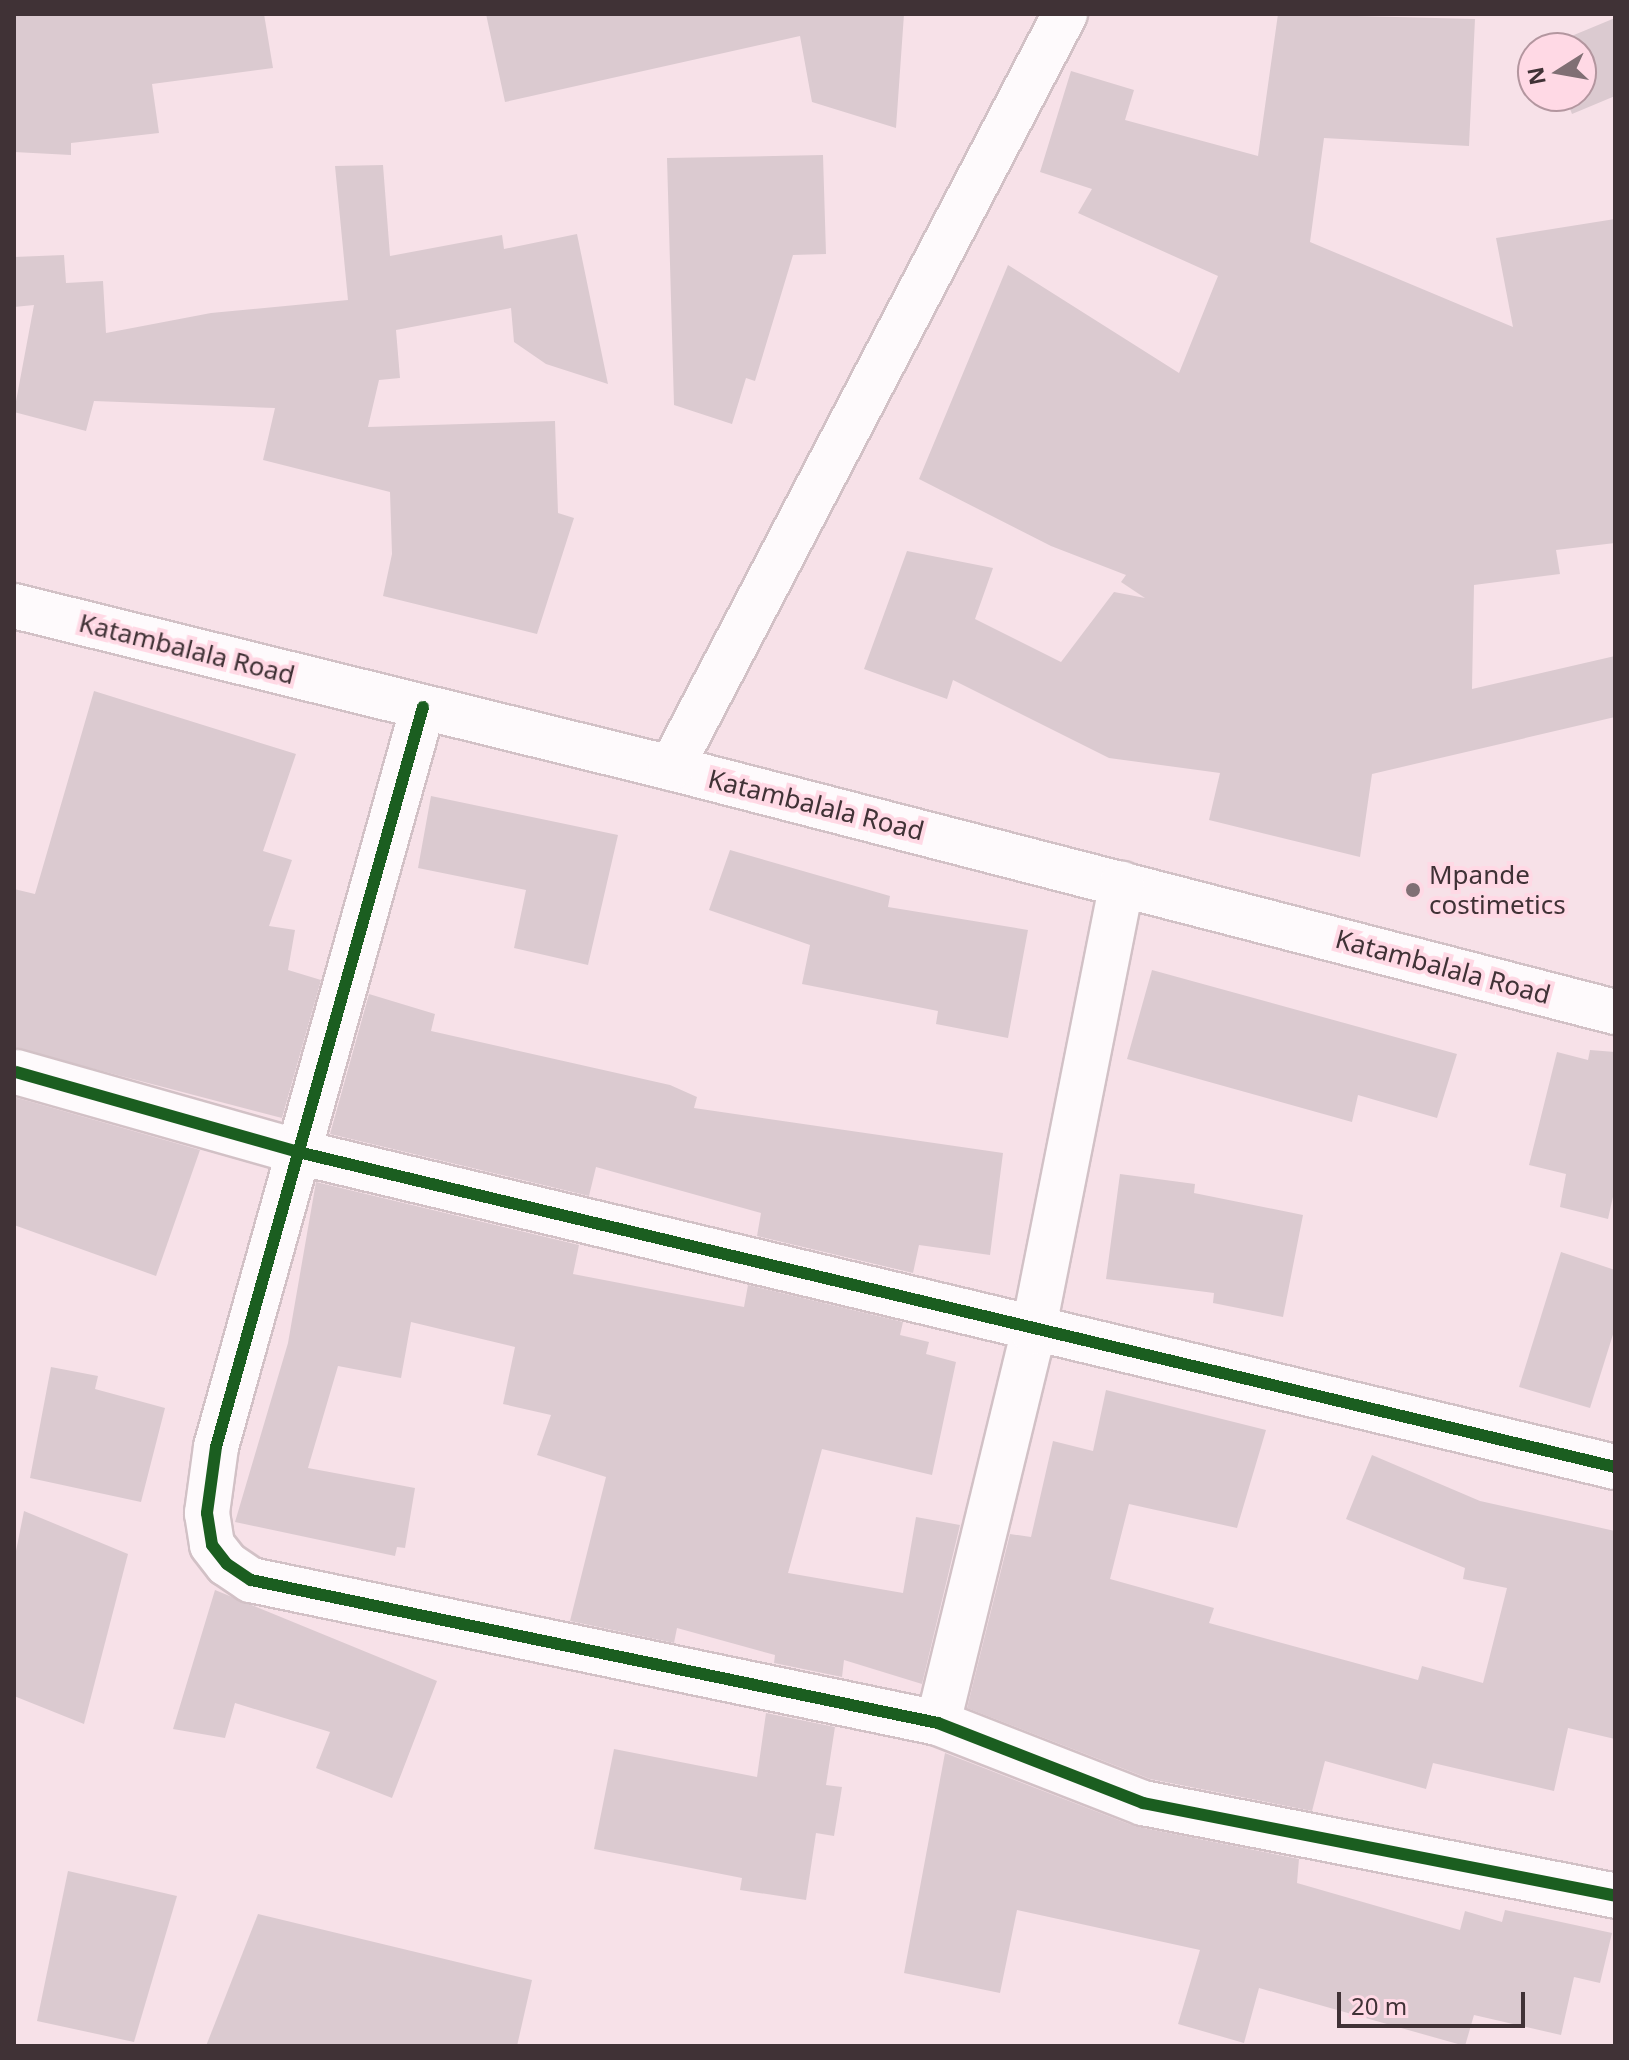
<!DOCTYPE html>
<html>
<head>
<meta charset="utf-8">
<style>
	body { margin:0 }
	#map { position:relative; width:1629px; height:2060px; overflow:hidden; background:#f7e1e8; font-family:"Noto Sans",sans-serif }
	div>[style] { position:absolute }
	.building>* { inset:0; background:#dbcad0 }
	.roads { filter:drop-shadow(2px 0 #d2c1c6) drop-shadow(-2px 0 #d2c1c6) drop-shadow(0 2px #d2c1c6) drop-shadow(0 -2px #d2c1c6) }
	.street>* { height:44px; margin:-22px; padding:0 22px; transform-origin:22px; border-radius:22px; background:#fefafc }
	.secondary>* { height:44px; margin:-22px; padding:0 22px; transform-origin:22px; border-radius:22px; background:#fefafc }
	.cycleway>* { height:12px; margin:-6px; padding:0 6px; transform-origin:6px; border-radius:6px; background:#1b5e20 }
	.dots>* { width:22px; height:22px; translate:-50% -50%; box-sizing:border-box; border:4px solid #ffd9e5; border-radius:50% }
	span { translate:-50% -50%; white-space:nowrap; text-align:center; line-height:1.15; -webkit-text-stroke:8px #ffd9e5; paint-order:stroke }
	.street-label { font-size:26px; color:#403236 }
	.poi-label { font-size:26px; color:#403236 }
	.left { translate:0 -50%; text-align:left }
	.frame { position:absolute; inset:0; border:16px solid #403236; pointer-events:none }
	.north { position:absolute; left:1517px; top:32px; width:80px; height:80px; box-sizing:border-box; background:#ffd9e5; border:2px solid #b3969f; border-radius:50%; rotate:259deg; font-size:22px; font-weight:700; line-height:32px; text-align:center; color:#403236 }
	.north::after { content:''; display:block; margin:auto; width:28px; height:36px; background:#806f74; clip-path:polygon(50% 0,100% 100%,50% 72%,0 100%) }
	.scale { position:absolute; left:1337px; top:1992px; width:188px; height:36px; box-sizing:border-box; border:4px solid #403236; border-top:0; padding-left:10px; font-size:24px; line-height:28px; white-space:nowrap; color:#403236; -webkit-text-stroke:6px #ffd9e5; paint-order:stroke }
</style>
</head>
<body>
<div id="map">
	<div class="building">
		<i style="clip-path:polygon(14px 14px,264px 14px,273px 68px,152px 84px,159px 133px,71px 143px,71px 155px,14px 152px)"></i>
		<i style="clip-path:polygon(486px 14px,904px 14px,896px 128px,812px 102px,800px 36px,505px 102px)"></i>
		<i style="clip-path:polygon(1278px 14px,1475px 19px,1469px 146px,1324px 138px,1310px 242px,1513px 327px,1496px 238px,1615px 219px,1615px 543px,1556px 550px,1560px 574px,1474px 585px,1472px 689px,1615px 656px,1615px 717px,1372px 774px,1360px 857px,1209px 820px,1220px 773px,1109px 758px,953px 680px,947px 699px,864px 669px,907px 551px,993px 568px,975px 619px,1061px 662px,1114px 592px,1145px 598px,1121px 582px,1126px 575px,1051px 546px,919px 479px,1008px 265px,1179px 373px,1218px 276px,1078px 213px,1092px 189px,1040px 172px,1071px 71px,1134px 90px,1125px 120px,1258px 156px)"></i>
		<i style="clip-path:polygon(1615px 18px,1615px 96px,1572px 114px,1565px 96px,1581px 96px,1581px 48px,1545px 47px)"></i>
		<i style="clip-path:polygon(823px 155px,826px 254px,793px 255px,755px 381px,746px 378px,732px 424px,674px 405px,667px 158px)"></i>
		<i style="clip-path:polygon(383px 165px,390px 256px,502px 235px,504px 249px,577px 234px,608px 384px,546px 364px,514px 342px,511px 308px,396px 330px,400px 378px,379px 380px,368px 427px,555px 421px,558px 513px,574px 518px,537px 634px,383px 596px,392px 554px,390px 492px,263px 460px,275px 408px,94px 401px,86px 431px,14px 412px,34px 305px,14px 307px,14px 257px,64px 255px,66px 283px,103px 281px,106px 333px,211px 313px,348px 300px,335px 166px)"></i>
		<i style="clip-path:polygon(94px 691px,296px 754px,263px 851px,292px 860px,269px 926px,295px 930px,288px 970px,321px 980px,282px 1118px,14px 1048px,14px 889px,35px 894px)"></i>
		<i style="clip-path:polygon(431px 796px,618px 835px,588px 965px,514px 948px,526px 890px,418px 868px)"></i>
		<i style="clip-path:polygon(730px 850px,890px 896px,888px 907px,1028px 930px,1008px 1038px,936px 1024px,938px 1011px,802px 984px,810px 945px,709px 910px)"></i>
		<i style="clip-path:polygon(1152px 970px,1457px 1054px,1437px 1118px,1358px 1095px,1352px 1122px,1127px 1059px)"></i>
		<i style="clip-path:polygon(369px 994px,435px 1014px,431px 1031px,670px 1085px,697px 1097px,694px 1108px,1003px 1153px,990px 1255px,919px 1245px,913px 1273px,757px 1236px,761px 1213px,596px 1167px,589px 1196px,330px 1134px)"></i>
		<i style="clip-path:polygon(1590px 1050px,1615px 1052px,1615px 1188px,1608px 1219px,1560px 1207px,1566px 1174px,1529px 1165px,1557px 1052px,1588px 1060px)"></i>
		<i style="clip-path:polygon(14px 1097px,200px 1150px,156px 1276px,14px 1225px)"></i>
		<i style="clip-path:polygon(1120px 1174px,1195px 1184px,1194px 1193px,1303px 1215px,1283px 1317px,1213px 1303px,1214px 1293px,1106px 1279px)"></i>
		<i style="clip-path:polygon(316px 1182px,579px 1245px,573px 1274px,744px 1307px,748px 1285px,903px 1322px,900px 1335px,929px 1342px,926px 1354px,956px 1362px,932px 1475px,822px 1449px,788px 1573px,903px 1593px,916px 1517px,960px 1525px,922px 1684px,844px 1660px,842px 1677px,774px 1663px,775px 1655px,677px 1628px,674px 1643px,570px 1621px,606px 1477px,537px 1455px,551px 1415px,503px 1404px,515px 1347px,411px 1322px,401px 1378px,338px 1366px,308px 1468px,415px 1488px,405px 1548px,397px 1547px,395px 1556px,235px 1522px,288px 1343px)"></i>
		<i style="clip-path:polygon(1561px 1252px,1615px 1270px,1615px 1328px,1590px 1408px,1519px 1387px)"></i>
		<i style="clip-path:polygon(51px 1367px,98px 1376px,95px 1389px,165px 1408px,141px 1502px,30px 1478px)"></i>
		<i style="clip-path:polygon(1106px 1390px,1266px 1430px,1237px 1528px,1129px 1504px,1110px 1579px,1214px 1608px,1209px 1623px,1418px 1680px,1422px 1666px,1483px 1683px,1507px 1588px,1463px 1579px,1465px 1568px,1346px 1519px,1372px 1455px,1480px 1501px,1615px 1531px,1615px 1739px,1568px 1728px,1554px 1791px,1433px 1763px,1426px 1789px,1325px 1761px,1312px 1811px,1150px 1779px,967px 1708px,1010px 1534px,1031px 1537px,1053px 1441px,1093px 1451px)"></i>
		<i style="clip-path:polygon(24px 1511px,128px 1554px,84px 1724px,14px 1696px,14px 1561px)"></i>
		<i style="clip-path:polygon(215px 1590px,437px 1681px,392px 1798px,316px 1768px,330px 1732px,235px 1703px,225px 1738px,173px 1729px)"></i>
		<i style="clip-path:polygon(766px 1713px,835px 1727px,826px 1785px,842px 1787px,834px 1836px,816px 1833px,806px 1900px,740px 1890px,742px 1878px,594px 1849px,614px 1749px,757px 1777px)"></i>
		<i style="clip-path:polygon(945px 1753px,1134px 1826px,1299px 1859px,1297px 1883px,1460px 1930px,1465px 1911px,1502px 1922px,1505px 1910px,1612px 1933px,1600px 1983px,1574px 1977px,1561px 2035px,1474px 2015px,1465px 2046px,1259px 1988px,1244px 2043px,1178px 2024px,1200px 1950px,1017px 1910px,1000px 1993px,904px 1973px)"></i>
		<i style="clip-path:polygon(68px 1871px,177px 1896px,134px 2042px,37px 2021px)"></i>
		<i style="clip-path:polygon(258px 1914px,532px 1980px,517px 2046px,206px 2046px)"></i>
	</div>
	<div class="roads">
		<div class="street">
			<i style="left:423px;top:707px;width:768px;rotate:105.63deg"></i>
			<i style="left:216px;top:1447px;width:67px;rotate:97.8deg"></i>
			<i style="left:207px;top:1513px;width:32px;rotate:81deg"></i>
			<i style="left:212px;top:1545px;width:24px;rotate:52deg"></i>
			<i style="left:227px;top:1564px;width:29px;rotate:34deg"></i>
			<i style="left:251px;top:1580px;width:702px;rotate:11.76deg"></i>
			<i style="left:938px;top:1723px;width:220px;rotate:21.3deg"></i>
			<i style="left:1143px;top:1803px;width:481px;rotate:11.1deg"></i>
			<i style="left:671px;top:768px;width:975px;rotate:14.49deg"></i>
			<i style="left:16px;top:1072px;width:293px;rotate:15.8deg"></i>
			<i style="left:298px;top:1152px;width:1354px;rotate:13.45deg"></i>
			<i style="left:938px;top:1723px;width:402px;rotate:-76.3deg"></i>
			<i style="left:1033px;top:1332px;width:457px;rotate:-78.8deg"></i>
		</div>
		<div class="secondary">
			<i style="left:14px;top:606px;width:677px;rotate:13.85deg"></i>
			<i style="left:671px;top:768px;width:851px;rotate:-62.41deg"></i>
		</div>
	</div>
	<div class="cycleway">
		<i style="left:423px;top:707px;width:768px;rotate:105.63deg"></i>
		<i style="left:216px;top:1447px;width:67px;rotate:97.8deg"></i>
		<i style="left:207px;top:1513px;width:32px;rotate:81deg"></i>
		<i style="left:212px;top:1545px;width:24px;rotate:52deg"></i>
		<i style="left:227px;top:1564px;width:29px;rotate:34deg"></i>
		<i style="left:251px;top:1580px;width:702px;rotate:11.76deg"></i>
		<i style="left:938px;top:1723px;width:220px;rotate:21.3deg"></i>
		<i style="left:1143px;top:1803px;width:481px;rotate:11.1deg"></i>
		<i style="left:16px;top:1072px;width:293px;rotate:15.8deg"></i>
		<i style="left:298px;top:1152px;width:1354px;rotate:13.45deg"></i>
	</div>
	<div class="dots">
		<i style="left:1413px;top:890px;background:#806f74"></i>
	</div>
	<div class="street-label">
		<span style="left:187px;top:649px;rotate:14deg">Katambalala Road</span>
		<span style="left:816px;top:805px;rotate:14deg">Katambalala Road</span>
		<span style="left:1443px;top:967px;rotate:15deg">Katambalala Road</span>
	</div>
	<div class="poi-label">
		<span class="left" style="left:1429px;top:890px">Mpande<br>costimetics</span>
	</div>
	<div class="frame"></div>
	<div class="north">N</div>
	<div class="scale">20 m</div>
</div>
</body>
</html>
